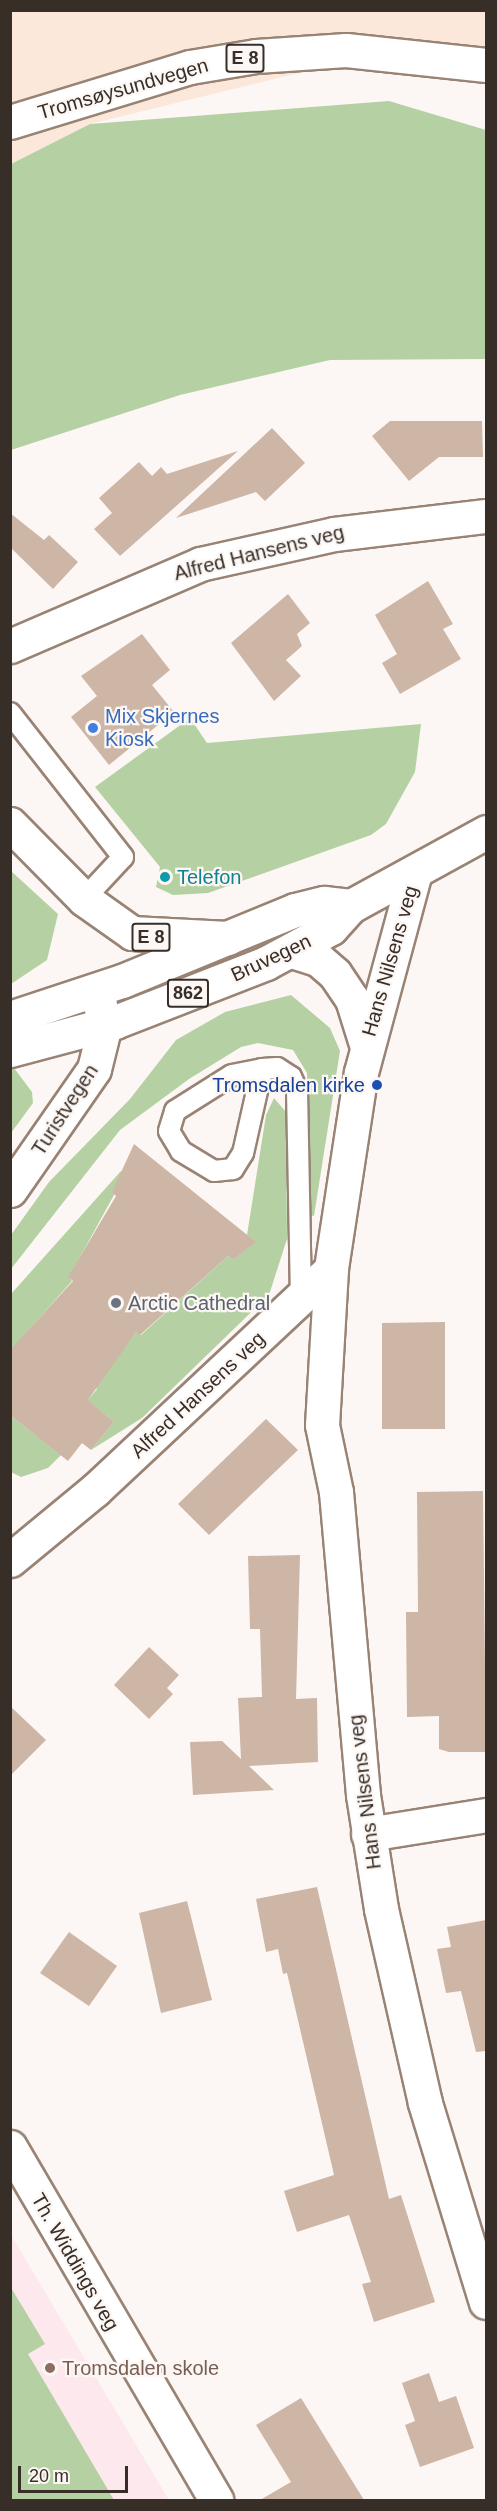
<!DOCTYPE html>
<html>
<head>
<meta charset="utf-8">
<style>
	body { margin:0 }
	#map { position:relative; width:497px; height:2511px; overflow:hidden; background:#fcf7f4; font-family:Arial,sans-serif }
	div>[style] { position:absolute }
	.built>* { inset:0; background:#fbe8db }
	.education>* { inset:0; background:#fde8ed }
	.green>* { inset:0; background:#b5d1a3 }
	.building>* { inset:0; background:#cdb6a5 }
	.roads { filter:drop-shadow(2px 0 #998374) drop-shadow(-2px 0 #998374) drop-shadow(0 2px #998374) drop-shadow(0 -2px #998374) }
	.service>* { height:20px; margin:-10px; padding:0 10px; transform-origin:10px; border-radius:10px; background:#fff }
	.minor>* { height:33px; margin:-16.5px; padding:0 16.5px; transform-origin:16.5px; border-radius:16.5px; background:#fff }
	.tertiary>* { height:33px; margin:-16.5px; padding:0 16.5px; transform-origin:16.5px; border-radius:16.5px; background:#fff }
	.primary>* { height:33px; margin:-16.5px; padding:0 16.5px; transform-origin:16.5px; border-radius:16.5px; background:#fff }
	.trunk>* { height:33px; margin:-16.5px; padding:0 16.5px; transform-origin:16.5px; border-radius:16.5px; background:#fff }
	.dots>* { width:16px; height:16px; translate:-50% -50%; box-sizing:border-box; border:3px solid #fcf7f4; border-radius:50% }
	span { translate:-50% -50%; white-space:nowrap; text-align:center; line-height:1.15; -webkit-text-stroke:4.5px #fcf7f4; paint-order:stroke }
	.shield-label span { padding:2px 4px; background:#fcf7f4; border:2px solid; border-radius:4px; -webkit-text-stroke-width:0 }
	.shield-label { font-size:18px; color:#372e27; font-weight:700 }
	.street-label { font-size:20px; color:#372e27 }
	.shop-label { font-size:20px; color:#366cbe }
	.left { translate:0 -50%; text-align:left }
	.culture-label { font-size:20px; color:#0d838f }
	.transit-label { font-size:20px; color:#164399 }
	.right { translate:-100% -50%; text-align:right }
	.worship-label { font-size:20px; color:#5b616d }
	.education-label { font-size:20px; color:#785e54 }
	.frame { position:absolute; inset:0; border:12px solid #372e27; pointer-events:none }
	.scale { position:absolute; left:18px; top:2466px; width:110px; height:27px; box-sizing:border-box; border:3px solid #372e27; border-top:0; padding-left:8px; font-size:18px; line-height:21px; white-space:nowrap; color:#372e27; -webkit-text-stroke:4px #fcf7f4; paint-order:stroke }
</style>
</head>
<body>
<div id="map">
	<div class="built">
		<i style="clip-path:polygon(11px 11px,486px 11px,486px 62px,427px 42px,90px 124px,11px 164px)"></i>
	</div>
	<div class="education">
		<i style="clip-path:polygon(11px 2235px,169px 2500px,11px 2500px)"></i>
	</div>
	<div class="green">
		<i style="clip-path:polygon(389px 101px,486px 130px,486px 359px,330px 360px,180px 395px,11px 450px,11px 164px,90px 124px)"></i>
		<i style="clip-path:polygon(190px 718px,207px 743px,421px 724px,415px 772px,386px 824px,371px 835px,208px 893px,173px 895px,156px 887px,160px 867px,95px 787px)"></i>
		<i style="clip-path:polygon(11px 871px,58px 914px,47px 960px,11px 984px)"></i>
		<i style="clip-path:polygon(291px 995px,330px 1028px,340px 1051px,314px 1216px,309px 1215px,307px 1073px,293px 1050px,258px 1043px,241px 1047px,189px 1079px,120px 1130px,11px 1269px,11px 1235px,49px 1182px,130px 1099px,176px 1040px,225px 1012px)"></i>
		<i style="clip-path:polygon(11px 1064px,32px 1092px,33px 1103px,11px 1133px)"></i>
		<i style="clip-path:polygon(274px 1098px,286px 1112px,287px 1239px,269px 1295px,142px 1418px,91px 1450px,114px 1422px,91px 1403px,82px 1407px,97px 1389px,94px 1385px,136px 1332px,141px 1335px,228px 1256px,233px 1260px,255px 1242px,247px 1235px,266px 1115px)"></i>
		<i style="clip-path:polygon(121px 1171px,125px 1175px,69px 1277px,72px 1281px,11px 1350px,11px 1294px)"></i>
		<i style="clip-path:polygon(10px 1415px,61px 1455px,48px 1468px,21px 1477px,11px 1472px)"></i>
		<i style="clip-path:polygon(10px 2286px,45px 2344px,28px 2354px,114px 2500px,11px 2500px)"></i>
	</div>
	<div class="building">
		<i style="clip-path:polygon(390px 421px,482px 421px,483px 457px,439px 457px,409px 481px,372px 436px)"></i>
		<i style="clip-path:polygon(272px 428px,305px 463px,265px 501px,256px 492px,176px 518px)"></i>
		<i style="clip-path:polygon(238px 451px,120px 556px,94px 529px,112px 513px,99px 498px,139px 462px,152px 476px,161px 467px,167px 474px)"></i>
		<i style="clip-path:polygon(10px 513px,44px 540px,49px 535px,78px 562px,53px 589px,10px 547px)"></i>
		<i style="clip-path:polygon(428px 581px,453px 624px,443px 629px,461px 659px,400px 694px,382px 663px,397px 654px,375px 615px)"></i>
		<i style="clip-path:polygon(288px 594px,310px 623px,297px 634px,302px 646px,286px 660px,301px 676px,274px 701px,231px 643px)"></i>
		<i style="clip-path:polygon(142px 634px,170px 670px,152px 685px,174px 712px,109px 765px,71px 717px,97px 696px,81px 676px)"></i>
		<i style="clip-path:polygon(134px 1144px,256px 1242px,233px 1260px,228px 1256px,140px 1335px,136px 1332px,88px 1400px,114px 1422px,91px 1450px,82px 1443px,68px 1461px,10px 1415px,10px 1350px,73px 1281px,68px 1277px,116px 1196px,112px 1192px)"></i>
		<i style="clip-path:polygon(445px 1322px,445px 1429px,382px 1429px,382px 1323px)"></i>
		<i style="clip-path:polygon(266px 1419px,298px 1450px,209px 1535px,178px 1504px)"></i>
		<i style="clip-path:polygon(483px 1491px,486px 1752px,449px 1752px,439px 1749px,439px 1716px,407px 1717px,406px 1612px,418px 1612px,417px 1492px)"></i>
		<i style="clip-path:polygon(300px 1555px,296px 1699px,317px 1698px,318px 1762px,249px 1766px,274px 1790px,193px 1795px,190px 1742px,222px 1741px,241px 1759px,238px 1698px,262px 1697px,260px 1629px,250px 1629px,248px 1556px)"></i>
		<i style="clip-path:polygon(149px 1647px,179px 1675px,167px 1688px,173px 1694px,149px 1719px,114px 1685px)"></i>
		<i style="clip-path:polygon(10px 1706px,46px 1740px,10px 1776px)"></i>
		<i style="clip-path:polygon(317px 1887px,389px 2199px,401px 2195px,435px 2302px,374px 2322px,362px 2284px,371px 2282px,349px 2215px,297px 2232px,284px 2191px,334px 2175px,287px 1973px,283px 1974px,278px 1949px,266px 1952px,256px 1899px)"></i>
		<i style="clip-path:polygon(187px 1901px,212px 2000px,161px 2013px,139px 1913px)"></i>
		<i style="clip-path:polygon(486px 1920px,486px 2051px,476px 2052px,461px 1991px,446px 1993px,437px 1949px,451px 1947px,447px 1927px)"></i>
		<i style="clip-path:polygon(69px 1932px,117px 1966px,89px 2006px,40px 1973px)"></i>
		<i style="clip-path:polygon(429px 2373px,439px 2402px,456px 2396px,474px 2448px,420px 2467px,405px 2425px,415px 2421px,402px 2383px)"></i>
		<i style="clip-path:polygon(301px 2398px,364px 2500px,260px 2500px,291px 2482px,256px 2425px)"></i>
	</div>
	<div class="roads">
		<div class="service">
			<i style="left:10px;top:713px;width:183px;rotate:51.9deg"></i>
			<i style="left:123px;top:857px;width:57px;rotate:132.9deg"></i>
			<i style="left:262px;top:1069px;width:86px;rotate:102.7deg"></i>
			<i style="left:243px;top:1153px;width:19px;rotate:122deg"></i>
			<i style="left:233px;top:1169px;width:19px;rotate:174deg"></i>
			<i style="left:214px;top:1171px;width:39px;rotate:-149deg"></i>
			<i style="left:181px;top:1151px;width:23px;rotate:-121deg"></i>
			<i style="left:169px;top:1131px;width:21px;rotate:-73deg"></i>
			<i style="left:175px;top:1111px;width:67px;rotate:-32.3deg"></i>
			<i style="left:232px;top:1075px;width:31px;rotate:-11deg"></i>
			<i style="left:262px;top:1069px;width:15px;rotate:-4deg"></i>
			<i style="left:277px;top:1068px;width:17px;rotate:33deg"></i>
			<i style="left:291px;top:1077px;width:14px;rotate:65deg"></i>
			<i style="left:297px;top:1090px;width:209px;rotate:88.9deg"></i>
		</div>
		<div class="minor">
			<i style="left:10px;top:646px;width:207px;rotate:-23.3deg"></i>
			<i style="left:200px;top:564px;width:137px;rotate:-12.6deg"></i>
			<i style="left:334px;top:534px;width:153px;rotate:-6.8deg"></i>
			<i style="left:414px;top:876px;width:203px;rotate:105.1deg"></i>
			<i style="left:361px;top:1072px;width:199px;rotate:98.7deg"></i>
			<i style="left:331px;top:1269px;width:156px;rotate:93.3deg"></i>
			<i style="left:322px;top:1425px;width:68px;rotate:78.2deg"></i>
			<i style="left:336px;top:1492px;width:304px;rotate:84.9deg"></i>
			<i style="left:363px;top:1795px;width:115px;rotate:81deg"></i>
			<i style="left:381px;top:1909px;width:199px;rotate:77.2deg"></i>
			<i style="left:425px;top:2103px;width:208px;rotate:73deg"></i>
			<i style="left:292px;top:951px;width:28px;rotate:18deg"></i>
			<i style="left:319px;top:960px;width:21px;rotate:41deg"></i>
			<i style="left:335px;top:974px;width:30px;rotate:56deg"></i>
			<i style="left:352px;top:999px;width:47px;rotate:72.7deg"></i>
			<i style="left:10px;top:1560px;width:110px;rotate:-39.5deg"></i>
			<i style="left:95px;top:1490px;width:323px;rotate:-43.1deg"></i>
			<i style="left:368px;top:1834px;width:120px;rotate:-9.1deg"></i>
		</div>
		<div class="tertiary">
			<i style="left:10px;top:1190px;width:147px;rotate:-55.2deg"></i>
			<i style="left:94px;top:1069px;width:45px;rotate:-76deg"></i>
			<i style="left:105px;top:1025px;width:36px;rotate:-104deg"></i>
			<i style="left:10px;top:2147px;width:409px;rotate:59.7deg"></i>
		</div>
		<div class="primary">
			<i style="left:10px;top:1018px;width:118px;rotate:-18.3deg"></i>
			<i style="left:122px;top:981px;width:187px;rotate:-22.3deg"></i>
			<i style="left:295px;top:910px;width:30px;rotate:-14deg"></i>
			<i style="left:324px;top:903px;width:27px;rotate:6deg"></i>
			<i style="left:10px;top:1050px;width:109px;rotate:-14.9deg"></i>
			<i style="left:115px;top:1022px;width:162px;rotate:-21.3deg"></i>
			<i style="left:266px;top:963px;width:74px;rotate:-28.3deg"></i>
			<i style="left:331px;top:928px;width:30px;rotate:-48deg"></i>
			<i style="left:351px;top:906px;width:154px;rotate:-28.7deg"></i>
		</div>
		<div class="trunk">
			<i style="left:10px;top:122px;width:188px;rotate:-17deg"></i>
			<i style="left:190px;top:67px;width:67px;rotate:-9.5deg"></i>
			<i style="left:256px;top:56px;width:90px;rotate:-3.8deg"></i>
			<i style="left:346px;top:50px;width:141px;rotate:6.1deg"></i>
			<i style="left:10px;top:824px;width:105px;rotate:45.4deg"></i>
			<i style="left:84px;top:899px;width:59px;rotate:35.3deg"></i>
			<i style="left:132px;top:933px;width:96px;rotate:3deg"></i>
		</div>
	</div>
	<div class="dots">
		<i style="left:93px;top:728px;background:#3f7fe0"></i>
		<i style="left:165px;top:877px;background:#0f9aa8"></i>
		<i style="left:377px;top:1085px;background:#1a4fb4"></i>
		<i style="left:116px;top:1303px;background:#6b7280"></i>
		<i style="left:50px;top:2368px;background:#8d6e63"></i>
	</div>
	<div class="shield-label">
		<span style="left:245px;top:58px">E 8</span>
		<span style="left:151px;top:937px">E 8</span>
		<span style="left:188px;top:993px">862</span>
	</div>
	<div class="street-label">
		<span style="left:123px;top:89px;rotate:-16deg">Tromsøysundvegen</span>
		<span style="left:259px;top:553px;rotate:-14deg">Alfred Hansens veg</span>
		<span style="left:271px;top:958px;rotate:-25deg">Bruvegen</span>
		<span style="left:390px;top:961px;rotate:-74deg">Hans Nilsens veg</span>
		<span style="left:65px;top:1110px;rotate:-57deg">Turistvegen</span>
		<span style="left:198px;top:1395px;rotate:-43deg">Alfred Hansens veg</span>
		<span style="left:365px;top:1792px;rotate:-97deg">Hans Nilsens veg</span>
		<span style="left:75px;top:2262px;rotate:60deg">Th. Widdings veg</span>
	</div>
	<div class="shop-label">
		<span class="left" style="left:105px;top:728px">Mix Skjernes<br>Kiosk</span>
	</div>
	<div class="culture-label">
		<span class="left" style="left:177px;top:877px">Telefon</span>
	</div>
	<div class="transit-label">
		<span class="right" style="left:365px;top:1085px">Tromsdalen kirke</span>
	</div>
	<div class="worship-label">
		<span class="left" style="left:128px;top:1303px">Arctic Cathedral</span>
	</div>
	<div class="education-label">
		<span class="left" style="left:62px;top:2368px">Tromsdalen skole</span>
	</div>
	<div class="frame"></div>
	<div class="scale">20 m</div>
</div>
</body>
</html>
